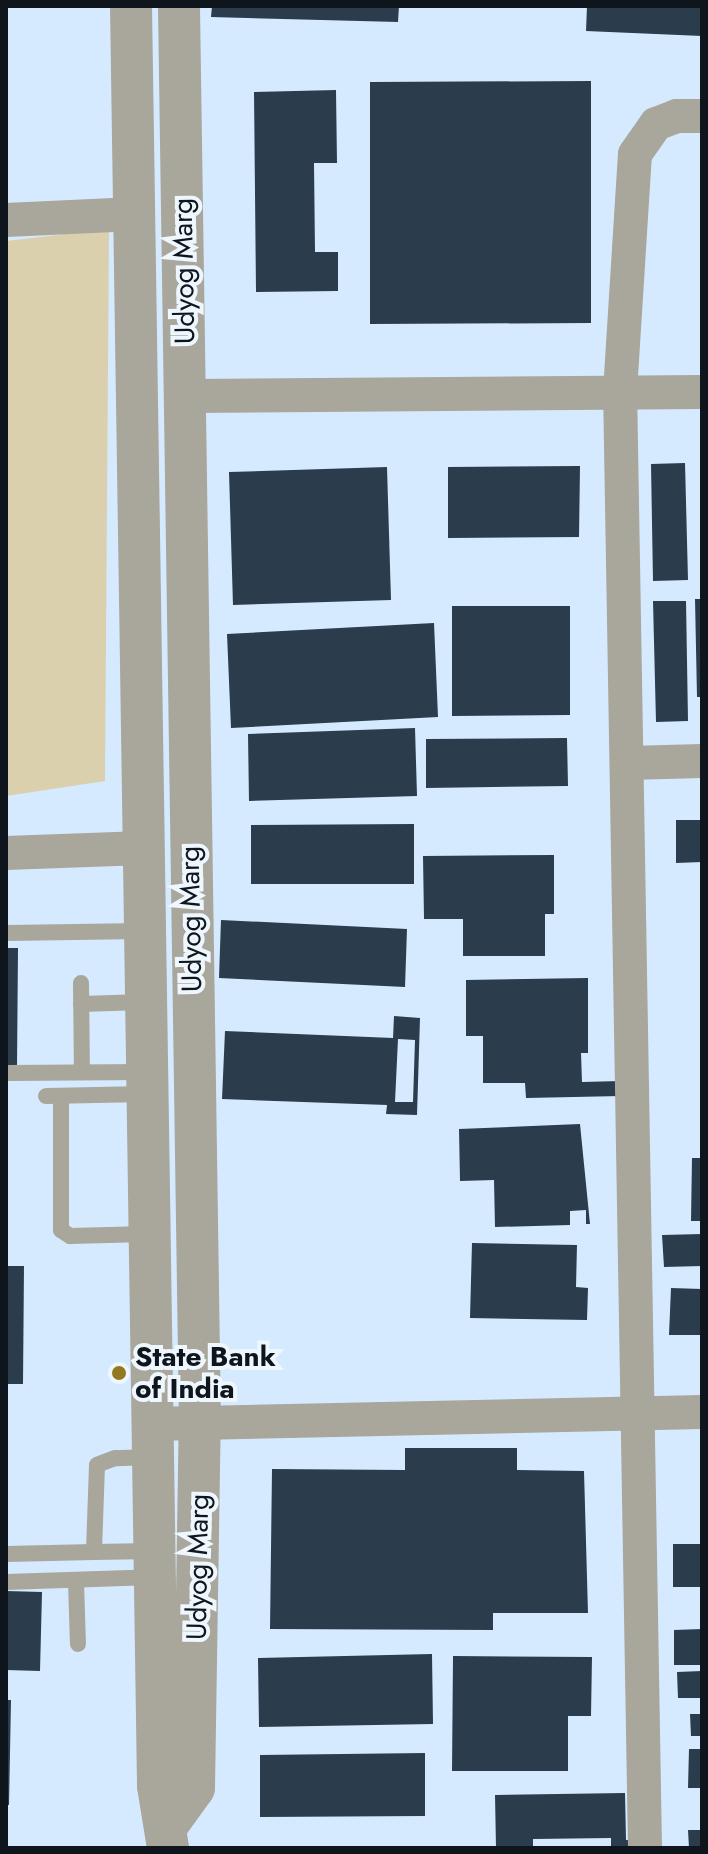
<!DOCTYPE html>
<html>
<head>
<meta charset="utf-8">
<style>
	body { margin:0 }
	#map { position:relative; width:708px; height:1854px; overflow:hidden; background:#d6eaff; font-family:Jost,sans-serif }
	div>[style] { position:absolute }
	.green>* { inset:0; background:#dad0ae }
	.building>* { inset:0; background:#2b3c4c }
	.service>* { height:16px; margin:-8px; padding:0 8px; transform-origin:8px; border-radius:8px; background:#a9a69b }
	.minor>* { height:34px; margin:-17px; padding:0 17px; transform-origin:17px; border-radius:17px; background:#a9a69b }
	.tertiary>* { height:42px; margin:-21px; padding:0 21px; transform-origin:21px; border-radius:21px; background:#a9a69b }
	.dots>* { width:22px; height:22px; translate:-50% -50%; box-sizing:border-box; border:4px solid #eef6fe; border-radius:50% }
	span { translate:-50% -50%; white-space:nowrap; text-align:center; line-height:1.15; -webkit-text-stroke:8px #eef6fe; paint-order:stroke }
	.street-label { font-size:28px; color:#0e151c }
	.poi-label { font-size:28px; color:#0e151c; font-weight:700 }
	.left { translate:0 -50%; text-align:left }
	.frame { position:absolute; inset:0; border:8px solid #0e151c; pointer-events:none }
</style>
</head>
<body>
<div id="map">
	<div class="green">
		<i style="clip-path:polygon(109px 229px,105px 781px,6px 796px,6px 241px)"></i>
	</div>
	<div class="building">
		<i style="clip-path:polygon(212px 6px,399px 6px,398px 22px,211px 17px)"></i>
		<i style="clip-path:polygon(587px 6px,702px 6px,702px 36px,586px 31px)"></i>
		<i style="clip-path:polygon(591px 81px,591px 323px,370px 324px,370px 82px)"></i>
		<i style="clip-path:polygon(336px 90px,337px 163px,314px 163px,315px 252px,338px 252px,338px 291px,256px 292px,254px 92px)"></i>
		<i style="clip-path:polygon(685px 463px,688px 580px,653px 581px,651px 464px)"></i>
		<i style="clip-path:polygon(580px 466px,579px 537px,448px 538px,448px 467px)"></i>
		<i style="clip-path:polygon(387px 467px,391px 600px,233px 605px,229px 472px)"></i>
		<i style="clip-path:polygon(695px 599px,702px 599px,702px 697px,697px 697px)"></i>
		<i style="clip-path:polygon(653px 601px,686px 601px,688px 721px,656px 722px)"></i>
		<i style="clip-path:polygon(452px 606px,570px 606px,570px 715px,452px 716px)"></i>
		<i style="clip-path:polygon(434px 623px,438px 717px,231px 728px,227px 634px)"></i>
		<i style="clip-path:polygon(415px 728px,417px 796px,249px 801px,248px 734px)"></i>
		<i style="clip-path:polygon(567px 738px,568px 786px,426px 788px,426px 739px)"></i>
		<i style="clip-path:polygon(676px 820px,702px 820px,702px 862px,676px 863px)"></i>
		<i style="clip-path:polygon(414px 824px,414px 884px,251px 884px,251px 825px)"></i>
		<i style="clip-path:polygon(554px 855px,554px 914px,545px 914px,545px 956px,463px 956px,463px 919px,424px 919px,423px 856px)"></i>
		<i style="clip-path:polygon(221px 920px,407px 929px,405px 987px,219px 978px)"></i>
		<i style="clip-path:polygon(6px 948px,18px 948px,17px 1068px,6px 1068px)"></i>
		<i style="clip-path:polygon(588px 978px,588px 1053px,581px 1053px,582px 1082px,621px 1081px,621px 1096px,526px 1098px,525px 1083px,483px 1083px,483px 1036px,466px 1036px,466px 980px)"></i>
		<i style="clip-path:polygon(evenodd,394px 1016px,420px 1018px,417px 1115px,386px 1114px,387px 1105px,222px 1099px,225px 1031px,393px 1038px,394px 1016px,398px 1039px,415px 1040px,413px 1102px,395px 1102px,398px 1039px)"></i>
		<i style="clip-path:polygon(580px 1124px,590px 1224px,586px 1224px,586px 1210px,570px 1211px,570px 1225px,495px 1227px,494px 1180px,460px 1181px,459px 1129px)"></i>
		<i style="clip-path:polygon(692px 1158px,702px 1158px,702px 1221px,691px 1221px)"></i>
		<i style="clip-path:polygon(702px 1234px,702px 1266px,664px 1267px,662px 1235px)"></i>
		<i style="clip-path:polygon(472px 1243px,577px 1245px,576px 1287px,588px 1288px,587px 1320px,470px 1318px)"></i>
		<i style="clip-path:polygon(6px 1266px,24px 1266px,23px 1384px,6px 1384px)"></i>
		<i style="clip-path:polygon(671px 1288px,702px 1289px,702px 1335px,669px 1335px)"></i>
		<i style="clip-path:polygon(405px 1448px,517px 1448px,517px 1470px,584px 1471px,588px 1613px,493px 1613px,493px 1630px,270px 1629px,272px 1469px,405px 1470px)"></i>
		<i style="clip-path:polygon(673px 1544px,702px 1544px,702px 1587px,673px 1587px)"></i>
		<i style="clip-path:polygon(6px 1591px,42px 1592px,40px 1671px,6px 1670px)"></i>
		<i style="clip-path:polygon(702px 1629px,702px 1665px,674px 1665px,674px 1630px)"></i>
		<i style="clip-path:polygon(432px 1654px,433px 1724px,259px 1727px,258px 1658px)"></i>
		<i style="clip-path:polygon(453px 1656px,592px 1657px,591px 1716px,568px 1716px,568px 1771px,452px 1771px)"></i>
		<i style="clip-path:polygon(702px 1671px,702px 1698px,678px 1698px,677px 1672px)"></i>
		<i style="clip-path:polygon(6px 1700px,11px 1700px,9px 1805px,6px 1805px)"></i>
		<i style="clip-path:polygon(690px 1714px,702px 1714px,702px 1736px,691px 1736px)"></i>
		<i style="clip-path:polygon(689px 1749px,702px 1749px,702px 1788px,688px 1788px)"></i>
		<i style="clip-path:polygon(425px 1753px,425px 1816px,260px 1817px,260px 1755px)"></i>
		<i style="clip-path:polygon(625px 1793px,626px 1840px,642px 1839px,642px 1848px,611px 1848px,611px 1838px,533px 1839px,533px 1848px,496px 1848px,495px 1795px)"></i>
		<i style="clip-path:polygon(688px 1830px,702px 1830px,702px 1848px,689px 1848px)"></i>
	</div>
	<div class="service">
		<i style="left:6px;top:933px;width:138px;rotate:-0.8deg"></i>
		<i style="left:81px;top:983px;width:89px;rotate:89.4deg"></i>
		<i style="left:81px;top:1004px;width:63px;rotate:-1.8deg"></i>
		<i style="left:6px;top:1073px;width:140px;rotate:-0.4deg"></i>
		<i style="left:46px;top:1096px;width:100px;rotate:-1.1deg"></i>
		<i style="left:61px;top:1096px;width:134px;rotate:90deg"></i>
		<i style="left:61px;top:1230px;width:11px;rotate:34deg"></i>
		<i style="left:70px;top:1236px;width:77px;rotate:-1.5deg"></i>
		<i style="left:151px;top:1457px;width:36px;rotate:178deg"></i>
		<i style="left:115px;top:1458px;width:19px;rotate:159deg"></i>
		<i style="left:97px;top:1465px;width:87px;rotate:92deg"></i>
		<i style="left:94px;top:1552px;width:59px;rotate:-1deg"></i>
		<i style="left:6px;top:1554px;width:88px;rotate:-1.3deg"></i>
		<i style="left:6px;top:1582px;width:147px;rotate:-1.9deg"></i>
		<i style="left:76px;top:1582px;width:62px;rotate:88.2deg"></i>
	</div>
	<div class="minor">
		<i style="left:6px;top:220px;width:129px;rotate:-2.7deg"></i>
		<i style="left:187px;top:396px;width:515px;rotate:-0.45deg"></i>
		<i style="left:628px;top:763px;width:74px;rotate:-1.5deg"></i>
		<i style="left:6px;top:853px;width:138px;rotate:-2.1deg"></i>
		<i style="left:151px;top:1424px;width:551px;rotate:-1.25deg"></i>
		<i style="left:645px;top:1848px;width:1456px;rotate:-90.98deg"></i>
		<i style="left:620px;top:392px;width:238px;rotate:-86.4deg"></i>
		<i style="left:635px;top:154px;width:37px;rotate:-55deg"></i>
		<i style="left:656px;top:124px;width:22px;rotate:-21deg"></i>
		<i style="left:677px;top:116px;width:25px"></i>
	</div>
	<div class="tertiary">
		<i style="left:131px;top:6px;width:1780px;rotate:89.13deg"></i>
		<i style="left:158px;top:1786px;width:63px;rotate:80.8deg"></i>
		<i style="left:168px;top:1824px;width:44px;rotate:-54.2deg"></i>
		<i style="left:194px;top:1788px;width:365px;rotate:-89.1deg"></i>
		<i style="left:200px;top:1423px;width:1417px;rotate:-90.85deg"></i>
	</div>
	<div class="dots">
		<i style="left:119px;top:1373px;background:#927920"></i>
	</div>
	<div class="street-label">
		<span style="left:184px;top:271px;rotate:-91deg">Udyog Marg</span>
		<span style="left:191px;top:919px;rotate:-91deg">Udyog Marg</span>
		<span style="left:198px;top:1567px;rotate:-89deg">Udyog Marg</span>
	</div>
	<div class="poi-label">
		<span class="left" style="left:135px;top:1373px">State Bank<br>of India</span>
	</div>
	<div class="frame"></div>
</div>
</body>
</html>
